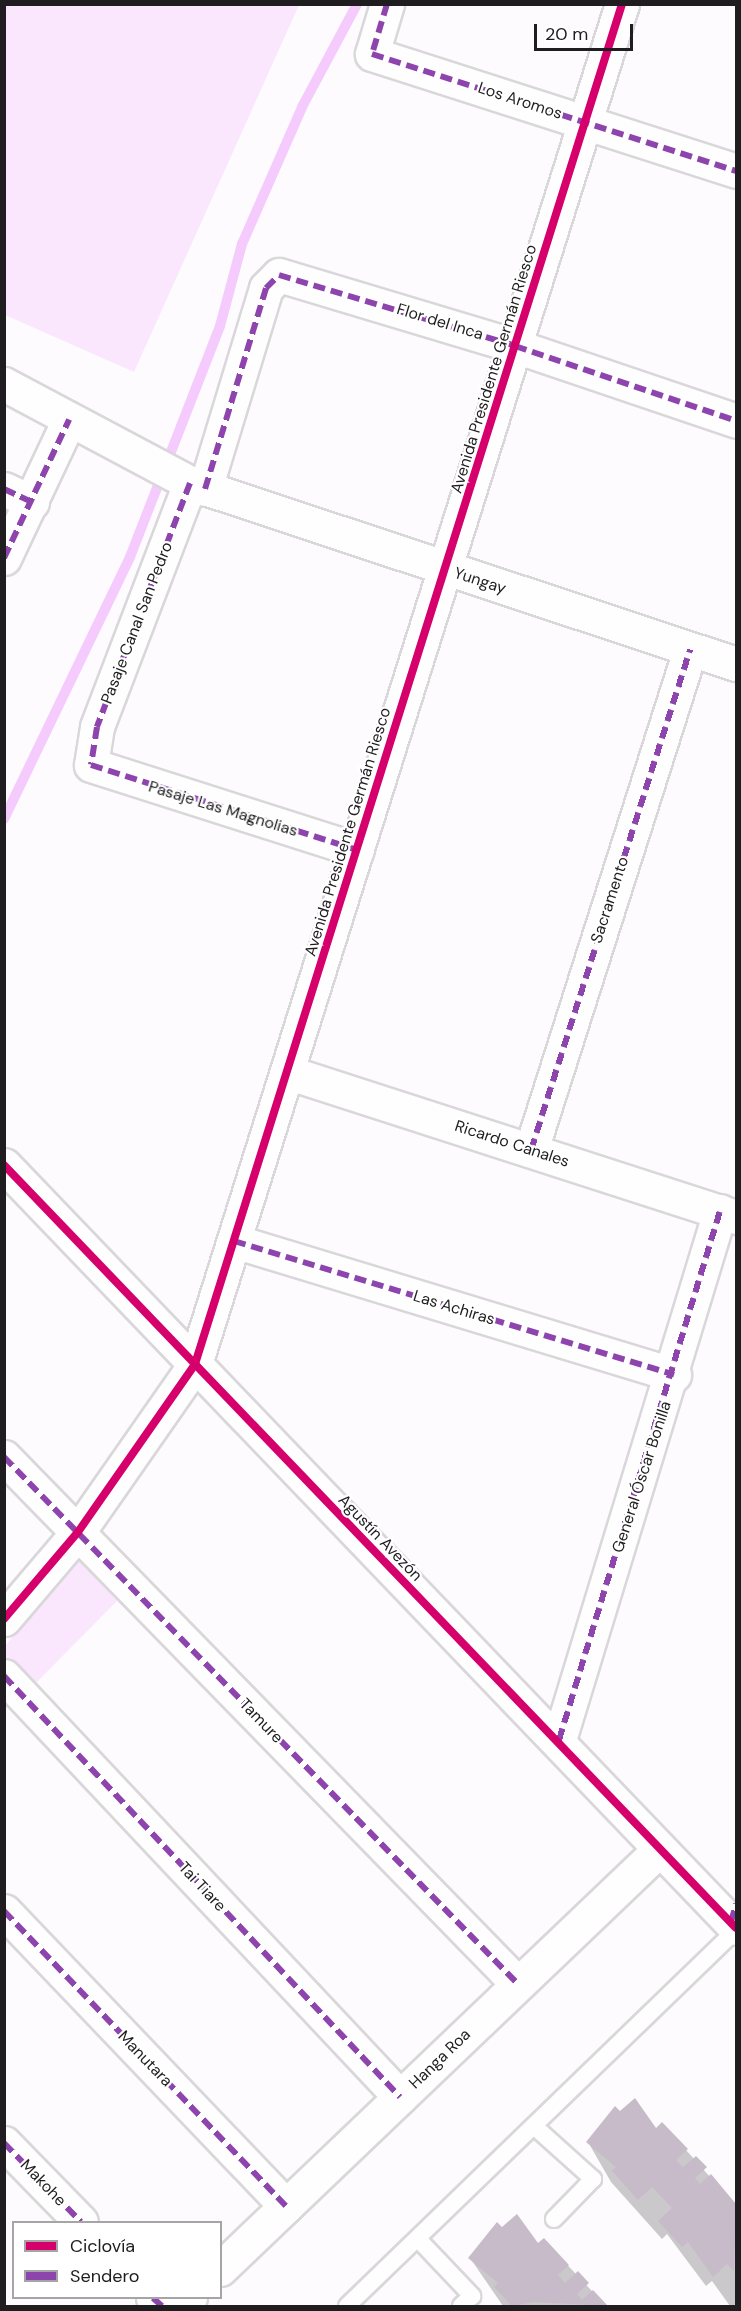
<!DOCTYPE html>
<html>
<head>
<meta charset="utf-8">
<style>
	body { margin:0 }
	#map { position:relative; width:741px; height:2311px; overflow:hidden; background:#fdfbfe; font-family:"DM Sans",sans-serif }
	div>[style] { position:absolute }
	.green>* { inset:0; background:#fae7fd }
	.shadow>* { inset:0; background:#0003 }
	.stream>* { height:10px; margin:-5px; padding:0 5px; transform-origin:5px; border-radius:5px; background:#f5cafd }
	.building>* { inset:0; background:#c7bbc9 }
	.roads { filter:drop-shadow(2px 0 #d9d7d9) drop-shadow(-2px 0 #d9d7d9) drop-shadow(0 2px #d9d7d9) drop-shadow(0 -2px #d9d7d9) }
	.lane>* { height:16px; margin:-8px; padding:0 8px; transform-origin:8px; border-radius:8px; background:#fffeff }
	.street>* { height:33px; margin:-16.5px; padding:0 16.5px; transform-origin:16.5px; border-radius:16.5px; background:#fffeff }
	.secondary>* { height:33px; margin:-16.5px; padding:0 16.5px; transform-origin:16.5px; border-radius:16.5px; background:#fffeff }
	.quiet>* { height:6px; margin-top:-3px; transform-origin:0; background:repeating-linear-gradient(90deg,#8e44ad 0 12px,transparent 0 18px) }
	.cycleway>* { height:8px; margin:-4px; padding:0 4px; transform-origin:4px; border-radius:4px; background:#d6006c }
	span { translate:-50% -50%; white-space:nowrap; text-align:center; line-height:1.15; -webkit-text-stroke:4.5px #fff; paint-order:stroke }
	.street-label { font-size:16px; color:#1f1d1f }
	.frame { position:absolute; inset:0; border:6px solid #1f1d1f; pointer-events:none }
	.legend { position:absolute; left:12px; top:2221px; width:210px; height:78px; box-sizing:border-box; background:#fff; border:2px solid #a5a5a5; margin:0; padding:8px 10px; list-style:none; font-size:18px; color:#1f1d1f }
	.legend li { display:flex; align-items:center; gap:12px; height:30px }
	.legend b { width:30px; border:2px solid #a5a5a5 }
	.scale { position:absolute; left:534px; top:24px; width:99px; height:27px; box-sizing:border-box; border:3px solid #1f1d1f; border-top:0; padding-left:8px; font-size:18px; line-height:21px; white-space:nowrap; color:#1f1d1f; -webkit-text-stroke:4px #fff; paint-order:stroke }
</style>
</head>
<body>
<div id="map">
	<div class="green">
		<i style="clip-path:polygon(5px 4px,299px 5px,134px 372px,5px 315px)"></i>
		<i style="clip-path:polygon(78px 1557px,117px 1601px,31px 1688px,5px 1662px,5px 1646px)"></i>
	</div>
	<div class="shadow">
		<i style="clip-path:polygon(620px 2113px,686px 2150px,736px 2206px,736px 2306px,730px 2306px,712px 2281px,706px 2286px,667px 2234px,662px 2239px,611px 2182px,588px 2142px)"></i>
		<i style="clip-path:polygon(502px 2229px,538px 2246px,544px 2240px,606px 2306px,503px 2306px,470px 2258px)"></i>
	</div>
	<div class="stream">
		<i style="left:4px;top:819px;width:291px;rotate:-64.3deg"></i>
		<i style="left:130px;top:557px;width:248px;rotate:-68.7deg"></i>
		<i style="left:220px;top:326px;width:85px;rotate:-75deg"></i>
		<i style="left:242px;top:244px;width:150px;rotate:-66.3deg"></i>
		<i style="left:302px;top:107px;width:117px;rotate:-61.9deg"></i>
	</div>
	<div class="building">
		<i style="clip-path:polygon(635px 2098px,656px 2128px,662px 2122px,688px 2149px,676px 2160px,683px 2167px,696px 2156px,707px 2167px,695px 2178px,700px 2184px,711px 2174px,736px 2204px,734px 2271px,727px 2264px,713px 2277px,688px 2242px,682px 2247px,658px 2221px,672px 2208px,652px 2187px,638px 2200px,612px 2171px,616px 2167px,586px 2142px,615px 2106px,620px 2111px)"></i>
		<i style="clip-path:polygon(517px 2214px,538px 2243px,544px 2238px,569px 2265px,558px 2275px,565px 2283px,578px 2271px,589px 2283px,577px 2294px,582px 2300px,593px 2290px,608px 2306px,534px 2302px,512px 2306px,494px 2287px,498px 2283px,468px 2258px,497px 2222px,502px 2227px)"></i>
	</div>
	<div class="roads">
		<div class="lane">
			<i style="left:535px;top:2127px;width:78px;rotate:41.9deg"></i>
			<i style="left:593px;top:2179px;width:56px;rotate:134.3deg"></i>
			<i style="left:418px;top:2239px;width:79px;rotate:46.5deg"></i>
			<i style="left:472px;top:2296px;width:15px;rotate:138deg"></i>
			<i style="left:347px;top:2306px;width:541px;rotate:-44.03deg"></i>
		</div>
		<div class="street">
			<i style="left:387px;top:4px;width:52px;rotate:106.7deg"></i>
			<i style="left:372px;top:54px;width:382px;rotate:17.8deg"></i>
			<i style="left:4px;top:384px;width:211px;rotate:28deg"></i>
			<i style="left:190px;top:483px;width:575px;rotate:18.34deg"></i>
			<i style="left:190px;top:483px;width:261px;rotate:110.9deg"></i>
			<i style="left:97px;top:727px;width:38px;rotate:99deg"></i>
			<i style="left:91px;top:765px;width:279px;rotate:17.7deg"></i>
			<i style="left:4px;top:489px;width:31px;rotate:25deg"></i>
			<i style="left:205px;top:489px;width:210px;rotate:-73.1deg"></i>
			<i style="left:266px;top:288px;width:18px;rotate:-45deg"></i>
			<i style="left:279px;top:275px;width:246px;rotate:16.7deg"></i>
			<i style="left:515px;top:346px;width:233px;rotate:18.7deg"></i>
			<i style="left:4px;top:558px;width:153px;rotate:-64.8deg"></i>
			<i style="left:287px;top:1072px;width:472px;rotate:17.9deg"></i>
			<i style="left:531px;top:1150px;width:525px;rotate:-72.36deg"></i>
			<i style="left:234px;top:1241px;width:460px;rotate:16.9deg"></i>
			<i style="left:4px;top:1457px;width:736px;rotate:45.72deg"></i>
			<i style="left:4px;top:1619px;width:114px;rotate:-49.6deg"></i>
			<i style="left:78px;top:1532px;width:205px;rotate:-55.1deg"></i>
			<i style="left:4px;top:1676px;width:578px;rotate:46.75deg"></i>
			<i style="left:559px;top:1740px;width:553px;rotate:-73.07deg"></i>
			<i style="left:4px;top:1911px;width:408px;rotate:46.3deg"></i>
			<i style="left:4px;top:2143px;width:110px;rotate:45.7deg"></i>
			<i style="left:220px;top:2269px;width:608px;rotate:-43.67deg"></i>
			<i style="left:153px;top:2298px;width:12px;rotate:42deg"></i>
			<i style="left:181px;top:2306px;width:12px;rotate:-42deg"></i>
		</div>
		<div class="secondary">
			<i style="left:4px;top:1165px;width:1057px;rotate:46.19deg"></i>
			<i style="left:195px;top:1364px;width:1425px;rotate:-72.57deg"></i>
		</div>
	</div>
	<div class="quiet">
		<i style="left:387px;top:4px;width:52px;rotate:106.7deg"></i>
		<i style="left:372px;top:54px;width:382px;rotate:17.8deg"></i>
		<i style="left:190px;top:483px;width:261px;rotate:110.9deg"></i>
		<i style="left:97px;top:727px;width:38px;rotate:99deg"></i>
		<i style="left:91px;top:765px;width:279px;rotate:17.7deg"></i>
		<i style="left:4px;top:489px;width:31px;rotate:25deg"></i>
		<i style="left:205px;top:489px;width:210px;rotate:-73.1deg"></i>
		<i style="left:266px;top:288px;width:18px;rotate:-45deg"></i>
		<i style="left:279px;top:275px;width:246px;rotate:16.7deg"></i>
		<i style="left:515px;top:346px;width:233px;rotate:18.7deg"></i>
		<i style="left:4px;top:558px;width:153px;rotate:-64.8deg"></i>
		<i style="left:531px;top:1150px;width:525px;rotate:-72.36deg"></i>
		<i style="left:234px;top:1241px;width:460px;rotate:16.9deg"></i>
		<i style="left:4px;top:1457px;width:736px;rotate:45.72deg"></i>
		<i style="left:4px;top:1676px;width:578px;rotate:46.75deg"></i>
		<i style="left:559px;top:1740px;width:553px;rotate:-73.07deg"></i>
		<i style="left:4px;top:1911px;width:408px;rotate:46.3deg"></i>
		<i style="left:731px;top:1922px;width:19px;rotate:-74deg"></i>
		<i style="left:4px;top:2143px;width:110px;rotate:45.7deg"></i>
		<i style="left:153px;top:2298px;width:12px;rotate:42deg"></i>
	</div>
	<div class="cycleway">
		<i style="left:4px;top:1165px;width:1057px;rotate:46.19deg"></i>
		<i style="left:4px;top:1619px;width:114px;rotate:-49.6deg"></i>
		<i style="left:78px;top:1532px;width:205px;rotate:-55.1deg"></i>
		<i style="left:195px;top:1364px;width:1425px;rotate:-72.57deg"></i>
	</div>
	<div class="street-label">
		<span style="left:520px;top:101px;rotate:18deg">Los Aromos</span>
		<span style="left:440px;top:322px;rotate:17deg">Flor del Inca</span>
		<span style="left:494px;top:369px;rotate:-73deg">Avenida Presidente Germán Riesco</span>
		<span style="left:480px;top:581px;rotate:18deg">Yungay</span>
		<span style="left:137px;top:623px;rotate:-69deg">Pasaje Canal San Pedro</span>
		<span style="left:223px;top:809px;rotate:17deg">Pasaje Las Magnolias</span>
		<span style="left:348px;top:832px;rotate:-73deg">Avenida Presidente Germán Riesco</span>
		<span style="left:610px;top:900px;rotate:-72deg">Sacramento</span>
		<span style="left:512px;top:1144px;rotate:18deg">Ricardo Canales</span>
		<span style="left:454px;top:1308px;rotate:17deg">Las Achiras</span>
		<span style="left:642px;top:1477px;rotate:-72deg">General Óscar Bonilla</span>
		<span style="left:380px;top:1538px;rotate:46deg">Agustín Avezón</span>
		<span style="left:261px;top:1721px;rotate:46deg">Tamure</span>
		<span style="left:202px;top:1887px;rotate:47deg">Tai Tiare</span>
		<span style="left:145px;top:2059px;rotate:46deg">Manutara</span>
		<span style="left:440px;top:2059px;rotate:-44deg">Hanga Roa</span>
		<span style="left:43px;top:2183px;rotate:46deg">Makohe</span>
	</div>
	<div class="frame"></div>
	<ul class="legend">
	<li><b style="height:8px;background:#d6006c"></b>Ciclovía</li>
	<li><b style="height:8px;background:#8e44ad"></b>Sendero</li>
	</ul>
	<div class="scale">20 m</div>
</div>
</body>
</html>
